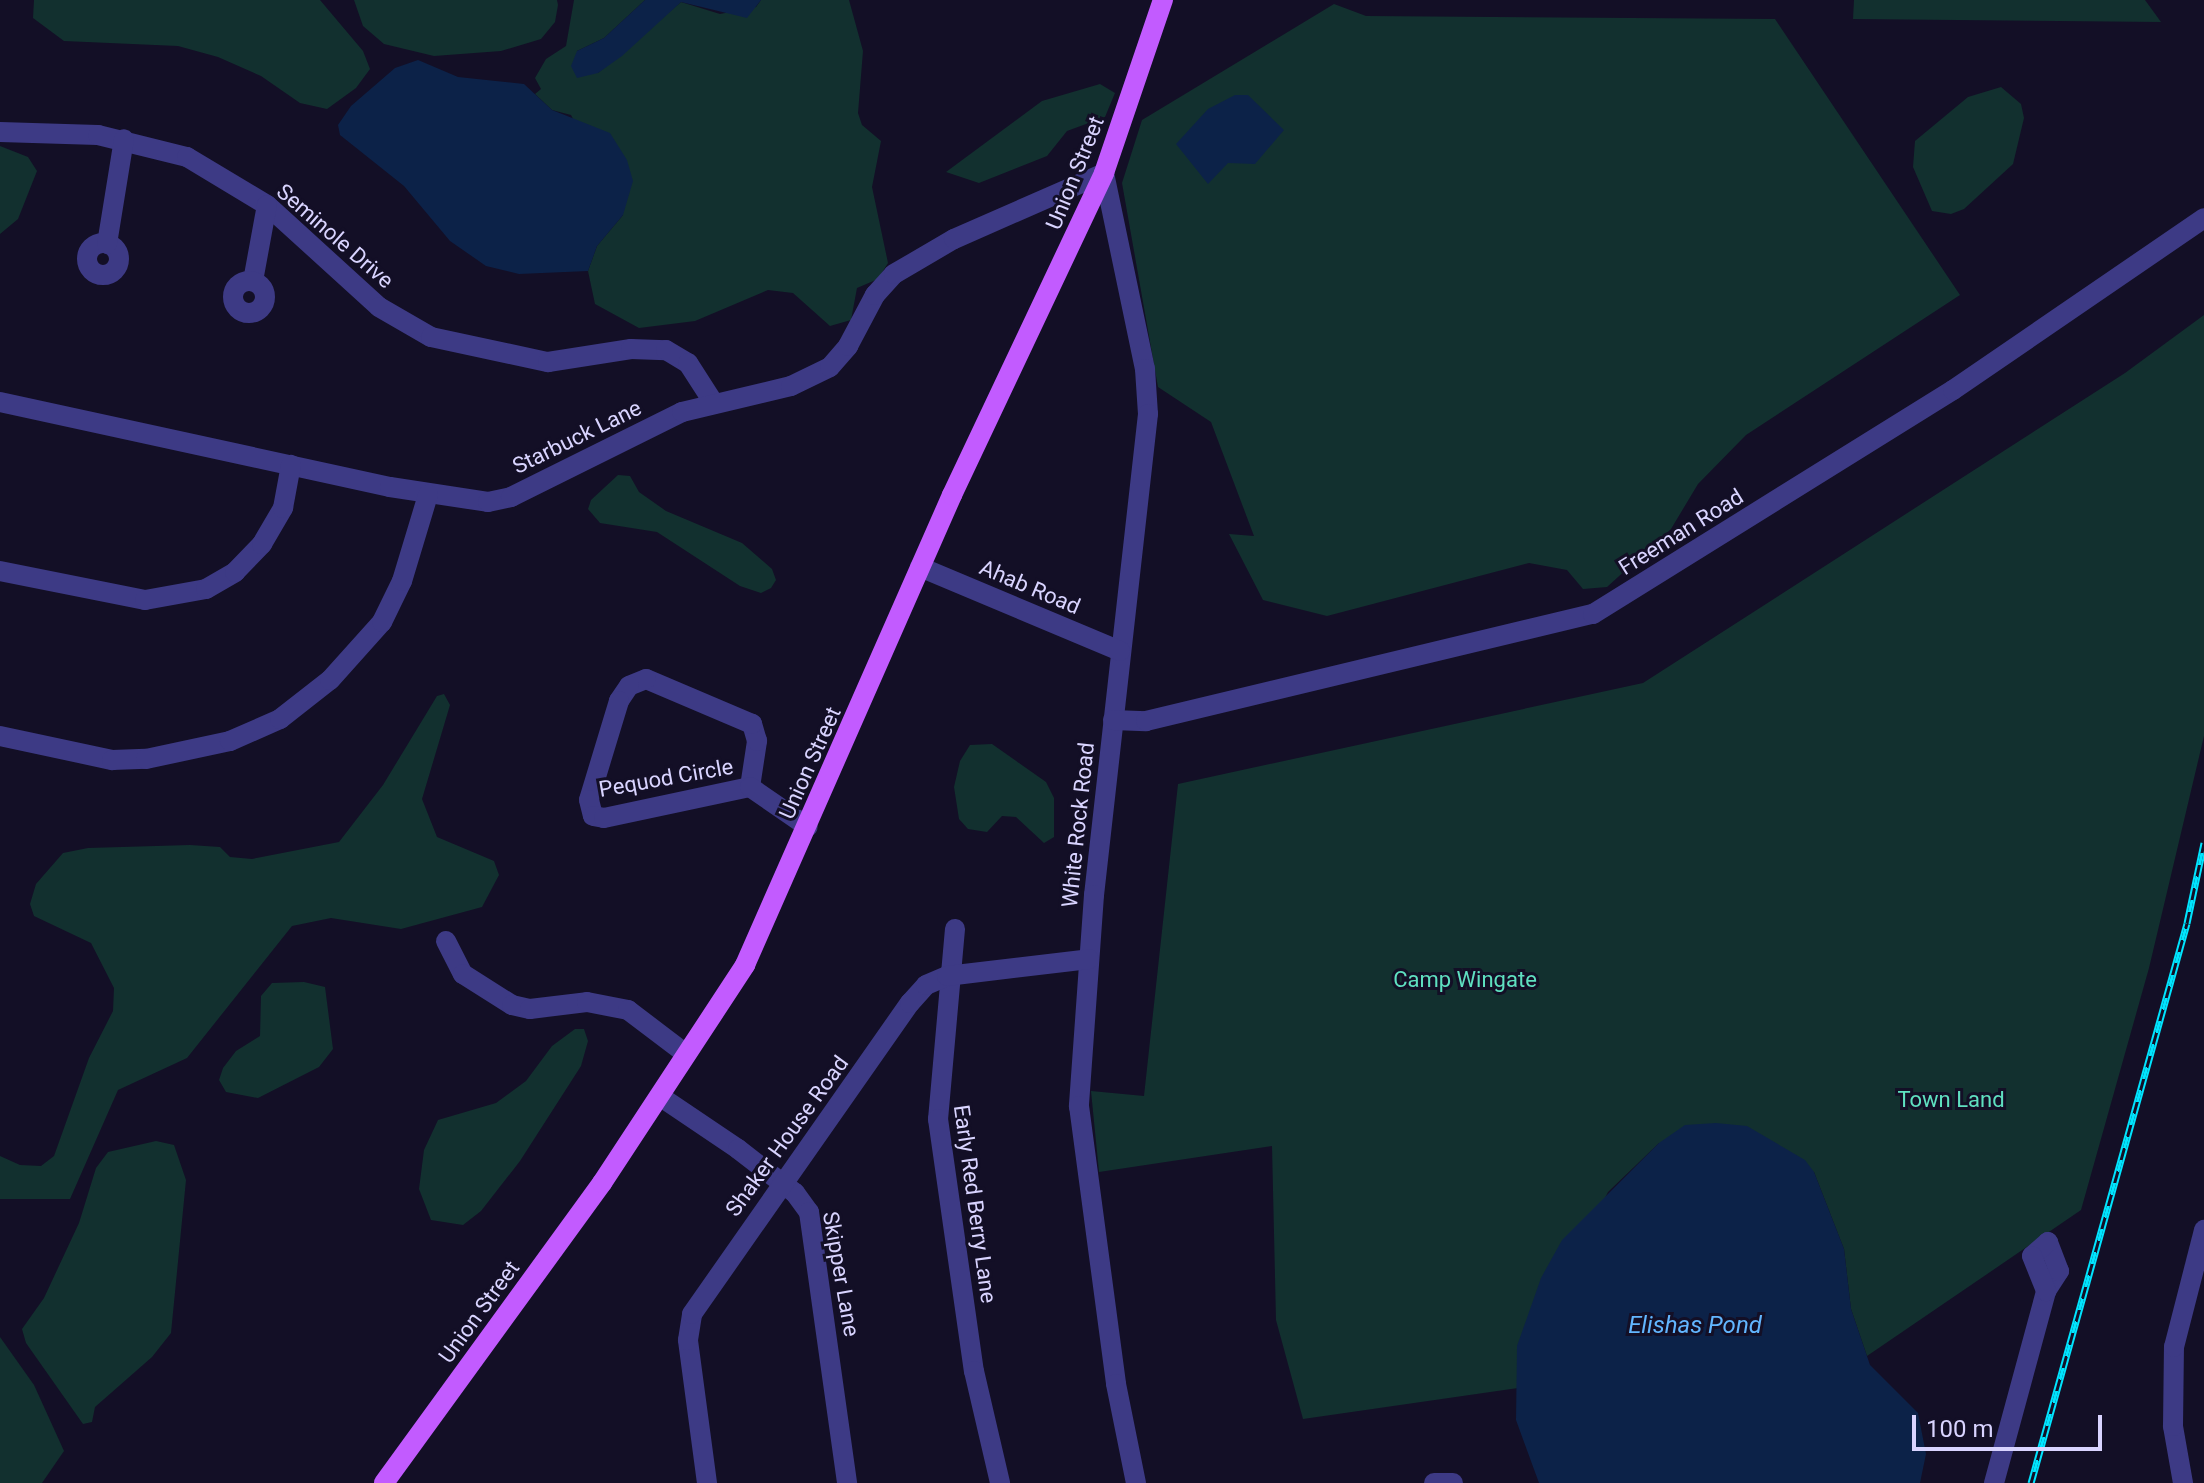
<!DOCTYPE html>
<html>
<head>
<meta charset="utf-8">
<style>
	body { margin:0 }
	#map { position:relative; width:2204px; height:1483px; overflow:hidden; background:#130f26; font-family:Roboto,sans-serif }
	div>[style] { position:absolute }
	.green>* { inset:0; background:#12302f }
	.water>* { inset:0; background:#0c2248 }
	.minor>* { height:20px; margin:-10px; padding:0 10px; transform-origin:10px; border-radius:10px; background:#3d3a85 }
	.minor>.ring { margin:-10px; padding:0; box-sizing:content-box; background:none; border:20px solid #3d3a85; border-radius:50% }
	.major>* { height:20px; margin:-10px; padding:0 10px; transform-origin:10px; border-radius:10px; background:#c25bff }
	.rail>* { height:7px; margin-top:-3.5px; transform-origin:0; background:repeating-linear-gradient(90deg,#130f26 0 12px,#00e5ff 0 24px); box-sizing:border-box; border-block:2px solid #00e5ff }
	span { translate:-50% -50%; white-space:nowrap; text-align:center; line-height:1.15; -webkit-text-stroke:6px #130f26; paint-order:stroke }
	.street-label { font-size:22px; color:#d9d4ff }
	.park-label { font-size:22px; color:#5fe0c0 }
	.water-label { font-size:24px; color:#62b6ff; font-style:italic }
	.scale { position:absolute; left:1912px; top:1415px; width:190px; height:36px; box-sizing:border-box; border:4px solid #d9d4ff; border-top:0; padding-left:10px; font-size:24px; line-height:28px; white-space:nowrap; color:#d9d4ff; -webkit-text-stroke:6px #130f26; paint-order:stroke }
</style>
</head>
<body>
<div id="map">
	<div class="green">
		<i style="clip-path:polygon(34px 0,320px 0,363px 51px,370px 69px,356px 88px,327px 109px,300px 103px,261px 76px,218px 57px,178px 46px,64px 41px,33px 18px)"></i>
		<i style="clip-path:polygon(354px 0,557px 0,558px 5px,555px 22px,541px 39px,501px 51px,434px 56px,384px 44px,363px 26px)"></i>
		<i style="clip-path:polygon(574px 0,645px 0,604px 38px,577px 51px,598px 73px,681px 2px,720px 14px,756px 7px,761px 0,849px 0,863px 51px,858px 113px,862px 125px,881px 141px,872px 187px,888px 263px,878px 279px,857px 288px,851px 320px,830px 326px,793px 293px,768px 290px,695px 321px,639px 328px,595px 304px,588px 271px,597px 246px,623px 215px,571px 115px,552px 110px,535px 94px,541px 89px,535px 78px,546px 59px,566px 46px)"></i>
		<i style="clip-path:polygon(1854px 0,2145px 0,2161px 22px,1853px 19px)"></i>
		<i style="clip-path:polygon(1334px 4px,1366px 16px,1775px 19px,1960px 295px,1746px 435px,1698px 484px,1671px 529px,1607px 587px,1583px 589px,1567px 570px,1529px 563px,1327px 616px,1263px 600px,1229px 534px,1254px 536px,1211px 422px,1158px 387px,1122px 183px,1142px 120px)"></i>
		<i style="clip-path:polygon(1100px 84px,1115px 93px,1105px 117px,1067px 131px,1047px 156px,979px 183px,946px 172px,1042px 101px)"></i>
		<i style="clip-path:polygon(2001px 87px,2021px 104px,2024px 118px,2013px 164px,1964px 209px,1951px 214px,1932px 211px,1913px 167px,1915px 141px,1968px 97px)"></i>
		<i style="clip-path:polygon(0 146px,28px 157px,37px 171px,18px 219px,0 234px)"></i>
		<i style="clip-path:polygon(2204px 315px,2204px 736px,2149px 968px,2081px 1210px,1867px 1356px,1851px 1309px,1844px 1249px,1814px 1172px,1659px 1143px,1608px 1192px,1519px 1370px,1518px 1388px,1303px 1419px,1276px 1320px,1272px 1146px,1099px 1172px,1091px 1091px,1144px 1096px,1178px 784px,1643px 683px,2125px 373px)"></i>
		<i style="clip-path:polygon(618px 475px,630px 476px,639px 492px,666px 511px,742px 543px,772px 569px,776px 580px,771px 588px,761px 593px,740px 586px,657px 532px,600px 523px,588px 509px,591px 500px)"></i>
		<i style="clip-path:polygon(444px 694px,450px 705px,422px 799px,437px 837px,494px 861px,499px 875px,482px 907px,401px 929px,331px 918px,292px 926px,187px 1058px,118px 1090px,70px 1199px,0 1199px,0 1156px,20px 1165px,41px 1166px,54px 1156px,89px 1058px,113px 1011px,114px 988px,91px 943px,34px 916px,30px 904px,36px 884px,63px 853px,88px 848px,190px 845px,220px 847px,230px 857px,252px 859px,339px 842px,383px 785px,437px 696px)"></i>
		<i style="clip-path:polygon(992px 744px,1046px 782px,1054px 798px,1054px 837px,1044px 843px,1016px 817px,1002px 816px,987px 832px,968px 829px,959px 819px,954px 787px,960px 761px,970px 745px)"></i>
		<i style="clip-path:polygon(304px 982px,325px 987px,333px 1049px,319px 1067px,258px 1098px,226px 1092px,219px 1080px,223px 1068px,236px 1051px,260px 1036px,261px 996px,272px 983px)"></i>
		<i style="clip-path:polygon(575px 1029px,584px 1029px,588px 1041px,581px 1066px,520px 1161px,481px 1211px,463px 1225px,431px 1220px,419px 1189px,424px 1150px,438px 1120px,496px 1103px,526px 1081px,552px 1046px)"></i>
		<i style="clip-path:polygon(156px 1141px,174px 1145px,186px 1180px,171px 1333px,152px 1357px,95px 1407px,92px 1422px,83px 1424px,26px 1343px,22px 1329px,44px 1298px,79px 1223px,96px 1168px,108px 1152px)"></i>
		<i style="clip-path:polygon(0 1337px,34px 1385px,64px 1451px,42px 1483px,0 1483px)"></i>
	</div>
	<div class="water">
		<i style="clip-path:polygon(645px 0,761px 0,747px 18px,681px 2px,622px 56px,598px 73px,577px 78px,571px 66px,577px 51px,604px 38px)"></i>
		<i style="clip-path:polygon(418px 60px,458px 77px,524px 84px,552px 110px,610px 133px,627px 160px,633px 181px,623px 215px,597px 246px,588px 271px,519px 274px,486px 266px,450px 241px,404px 186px,340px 135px,338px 125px,351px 106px,395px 68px)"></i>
		<i style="clip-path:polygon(1235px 95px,1248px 95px,1284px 130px,1255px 164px,1228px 163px,1208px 184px,1176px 144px,1208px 109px)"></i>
		<i style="clip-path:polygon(1716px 1123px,1747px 1126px,1805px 1160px,1814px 1172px,1844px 1249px,1851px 1309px,1870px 1365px,1918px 1413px,1926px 1454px,1920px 1483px,1539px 1483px,1516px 1420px,1517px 1346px,1541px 1278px,1562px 1240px,1659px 1143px,1685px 1125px)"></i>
	</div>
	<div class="minor">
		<i style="left:0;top:132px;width:98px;rotate:1.8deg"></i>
		<i style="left:98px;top:135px;width:92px;rotate:13.9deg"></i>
		<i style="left:187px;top:157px;width:93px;rotate:31deg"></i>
		<i style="left:267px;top:205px;width:151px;rotate:42.3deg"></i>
		<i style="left:379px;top:307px;width:60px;rotate:30deg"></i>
		<i style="left:431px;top:337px;width:120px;rotate:12.1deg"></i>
		<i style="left:548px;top:362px;width:84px;rotate:-8.9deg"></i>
		<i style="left:631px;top:349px;width:35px;rotate:2deg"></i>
		<i style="left:666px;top:350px;width:26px;rotate:31deg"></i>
		<i style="left:688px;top:363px;width:46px;rotate:57.3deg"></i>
		<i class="ring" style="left:87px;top:243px;width:12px;height:12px"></i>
		<i style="left:107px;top:244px;width:106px;rotate:-80.8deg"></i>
		<i style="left:253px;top:281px;width:77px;rotate:-79.6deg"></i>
		<i class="ring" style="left:233px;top:281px;width:12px;height:12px"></i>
		<i style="left:0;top:402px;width:399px;rotate:12.3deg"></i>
		<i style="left:390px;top:487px;width:99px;rotate:8.7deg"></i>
		<i style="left:488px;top:502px;width:24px;rotate:-12deg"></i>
		<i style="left:511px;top:497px;width:191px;rotate:-26.4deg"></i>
		<i style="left:682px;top:412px;width:112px;rotate:-13.4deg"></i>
		<i style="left:791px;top:386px;width:43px;rotate:-26deg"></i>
		<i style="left:830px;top:367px;width:28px;rotate:-49deg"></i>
		<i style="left:848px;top:346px;width:58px;rotate:-62.1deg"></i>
		<i style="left:875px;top:295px;width:28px;rotate:-48deg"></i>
		<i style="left:894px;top:274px;width:69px;rotate:-30.3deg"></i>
		<i style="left:954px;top:239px;width:164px;rotate:-23.7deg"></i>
		<i style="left:1104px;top:173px;width:200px;rotate:78.2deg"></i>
		<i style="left:1145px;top:369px;width:45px;rotate:86.2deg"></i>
		<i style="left:1148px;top:414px;width:484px;rotate:96.4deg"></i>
		<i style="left:1094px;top:895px;width:212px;rotate:94.1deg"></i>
		<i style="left:1079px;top:1106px;width:280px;rotate:82.4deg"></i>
		<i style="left:1116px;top:1384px;width:101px;rotate:78.6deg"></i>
		<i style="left:920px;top:567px;width:217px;rotate:22.8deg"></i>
		<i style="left:0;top:571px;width:148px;rotate:11.3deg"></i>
		<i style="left:145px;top:600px;width:62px;rotate:-10.2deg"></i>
		<i style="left:206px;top:589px;width:34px;rotate:-30deg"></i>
		<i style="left:235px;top:572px;width:39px;rotate:-46deg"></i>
		<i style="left:262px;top:544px;width:42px;rotate:-59.7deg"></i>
		<i style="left:283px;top:508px;width:44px;rotate:-79.5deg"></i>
		<i style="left:1113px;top:720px;width:33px;rotate:2deg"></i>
		<i style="left:1146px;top:721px;width:460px;rotate:-13.5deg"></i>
		<i style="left:1593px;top:614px;width:424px;rotate:-31.9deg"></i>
		<i style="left:1953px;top:390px;width:304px;rotate:-34.4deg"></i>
		<i style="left:0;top:736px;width:115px;rotate:12.1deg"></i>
		<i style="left:112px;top:760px;width:34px;rotate:-2deg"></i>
		<i style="left:146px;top:759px;width:86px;rotate:-12.1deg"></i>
		<i style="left:230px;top:741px;width:55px;rotate:-23.7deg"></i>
		<i style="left:280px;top:719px;width:63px;rotate:-38deg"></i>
		<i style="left:330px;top:680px;width:78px;rotate:-48.1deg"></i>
		<i style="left:382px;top:622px;width:46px;rotate:-64deg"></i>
		<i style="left:402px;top:581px;width:90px;rotate:-73.2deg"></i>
		<i style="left:750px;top:787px;width:47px;rotate:-81.3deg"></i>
		<i style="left:757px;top:741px;width:18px;rotate:-106deg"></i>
		<i style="left:752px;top:724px;width:115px;rotate:-157deg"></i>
		<i style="left:646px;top:679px;width:18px;rotate:158deg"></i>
		<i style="left:629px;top:686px;width:18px;rotate:124deg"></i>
		<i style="left:619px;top:701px;width:103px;rotate:106.9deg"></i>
		<i style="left:589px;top:800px;width:16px;rotate:76deg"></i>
		<i style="left:593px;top:816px;width:11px;rotate:10deg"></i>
		<i style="left:604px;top:818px;width:149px;rotate:-12deg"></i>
		<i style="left:750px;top:787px;width:70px;rotate:34.6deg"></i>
		<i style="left:955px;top:929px;width:191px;rotate:95.1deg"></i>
		<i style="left:938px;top:1119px;width:255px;rotate:81.9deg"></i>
		<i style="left:974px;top:1371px;width:115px;rotate:76.9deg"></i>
		<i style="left:446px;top:941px;width:37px;rotate:63deg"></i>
		<i style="left:463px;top:974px;width:58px;rotate:32.3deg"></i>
		<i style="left:512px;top:1005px;width:18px;rotate:13deg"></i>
		<i style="left:530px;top:1009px;width:57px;rotate:-7deg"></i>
		<i style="left:587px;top:1002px;width:42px;rotate:11deg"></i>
		<i style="left:628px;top:1010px;width:73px;rotate:37.2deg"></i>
		<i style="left:661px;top:1097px;width:93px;rotate:34deg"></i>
		<i style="left:738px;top:1149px;width:72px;rotate:37.7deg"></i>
		<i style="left:795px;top:1193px;width:24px;rotate:54deg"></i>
		<i style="left:809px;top:1212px;width:274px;rotate:82deg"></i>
		<i style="left:707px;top:1483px;width:144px;rotate:-97.6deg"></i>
		<i style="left:688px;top:1340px;width:26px;rotate:-81deg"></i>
		<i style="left:692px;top:1314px;width:380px;rotate:-55deg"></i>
		<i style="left:910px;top:1003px;width:24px;rotate:-48deg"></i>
		<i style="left:926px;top:985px;width:23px;rotate:-23deg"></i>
		<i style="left:947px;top:976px;width:143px;rotate:-6.8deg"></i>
		<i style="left:1434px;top:1483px;width:19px"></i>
		<i style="left:1994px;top:1483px;width:199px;rotate:-74.8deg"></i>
		<i style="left:2046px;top:1291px;width:24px;rotate:-57deg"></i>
		<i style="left:2059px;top:1271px;width:31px;rotate:-111deg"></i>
		<i style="left:2048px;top:1242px;width:21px;rotate:139deg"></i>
		<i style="left:2032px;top:1256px;width:38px;rotate:68deg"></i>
		<i style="left:2183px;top:1483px;width:58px;rotate:-100deg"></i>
		<i style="left:2173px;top:1426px;width:79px;rotate:-89.3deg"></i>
		<i style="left:2174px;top:1347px;width:121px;rotate:-75.6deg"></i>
	</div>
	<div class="major">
		<i style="left:384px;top:1483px;width:371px;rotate:-54deg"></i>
		<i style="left:602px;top:1183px;width:261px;rotate:-56.7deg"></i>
		<i style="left:745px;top:965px;width:514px;rotate:-66.23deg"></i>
		<i style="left:952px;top:495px;width:356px;rotate:-64.7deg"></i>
		<i style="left:1104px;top:173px;width:183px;rotate:-71.2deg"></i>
	</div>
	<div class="rail">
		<i style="left:2031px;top:1483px;width:581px;rotate:-74.43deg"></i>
		<i style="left:2187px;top:923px;width:82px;rotate:-78deg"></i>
	</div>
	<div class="street-label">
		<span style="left:1075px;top:173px;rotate:-68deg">Union Street</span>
		<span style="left:335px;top:236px;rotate:41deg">Seminole Drive</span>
		<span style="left:577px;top:437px;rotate:-26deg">Starbuck Lane</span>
		<span style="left:1681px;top:532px;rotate:-32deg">Freeman Road</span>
		<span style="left:1030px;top:587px;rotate:23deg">Ahab Road</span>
		<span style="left:810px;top:763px;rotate:-66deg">Union Street</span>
		<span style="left:666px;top:778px;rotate:-10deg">Pequod Circle</span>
		<span style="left:1078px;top:825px;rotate:-84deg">White Rock Road</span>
		<span style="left:787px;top:1136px;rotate:-54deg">Shaker House Road</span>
		<span style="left:975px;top:1204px;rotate:82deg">Early Red Berry Lane</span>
		<span style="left:841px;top:1274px;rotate:80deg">Skipper Lane</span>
		<span style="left:479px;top:1312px;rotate:-54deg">Union Street</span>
	</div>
	<div class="park-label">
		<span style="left:1465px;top:980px">Camp Wingate</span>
		<span style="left:1951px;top:1100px">Town Land</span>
	</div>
	<div class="water-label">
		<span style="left:1695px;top:1326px">Elishas Pond</span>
	</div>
	<div class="scale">100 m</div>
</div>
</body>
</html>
